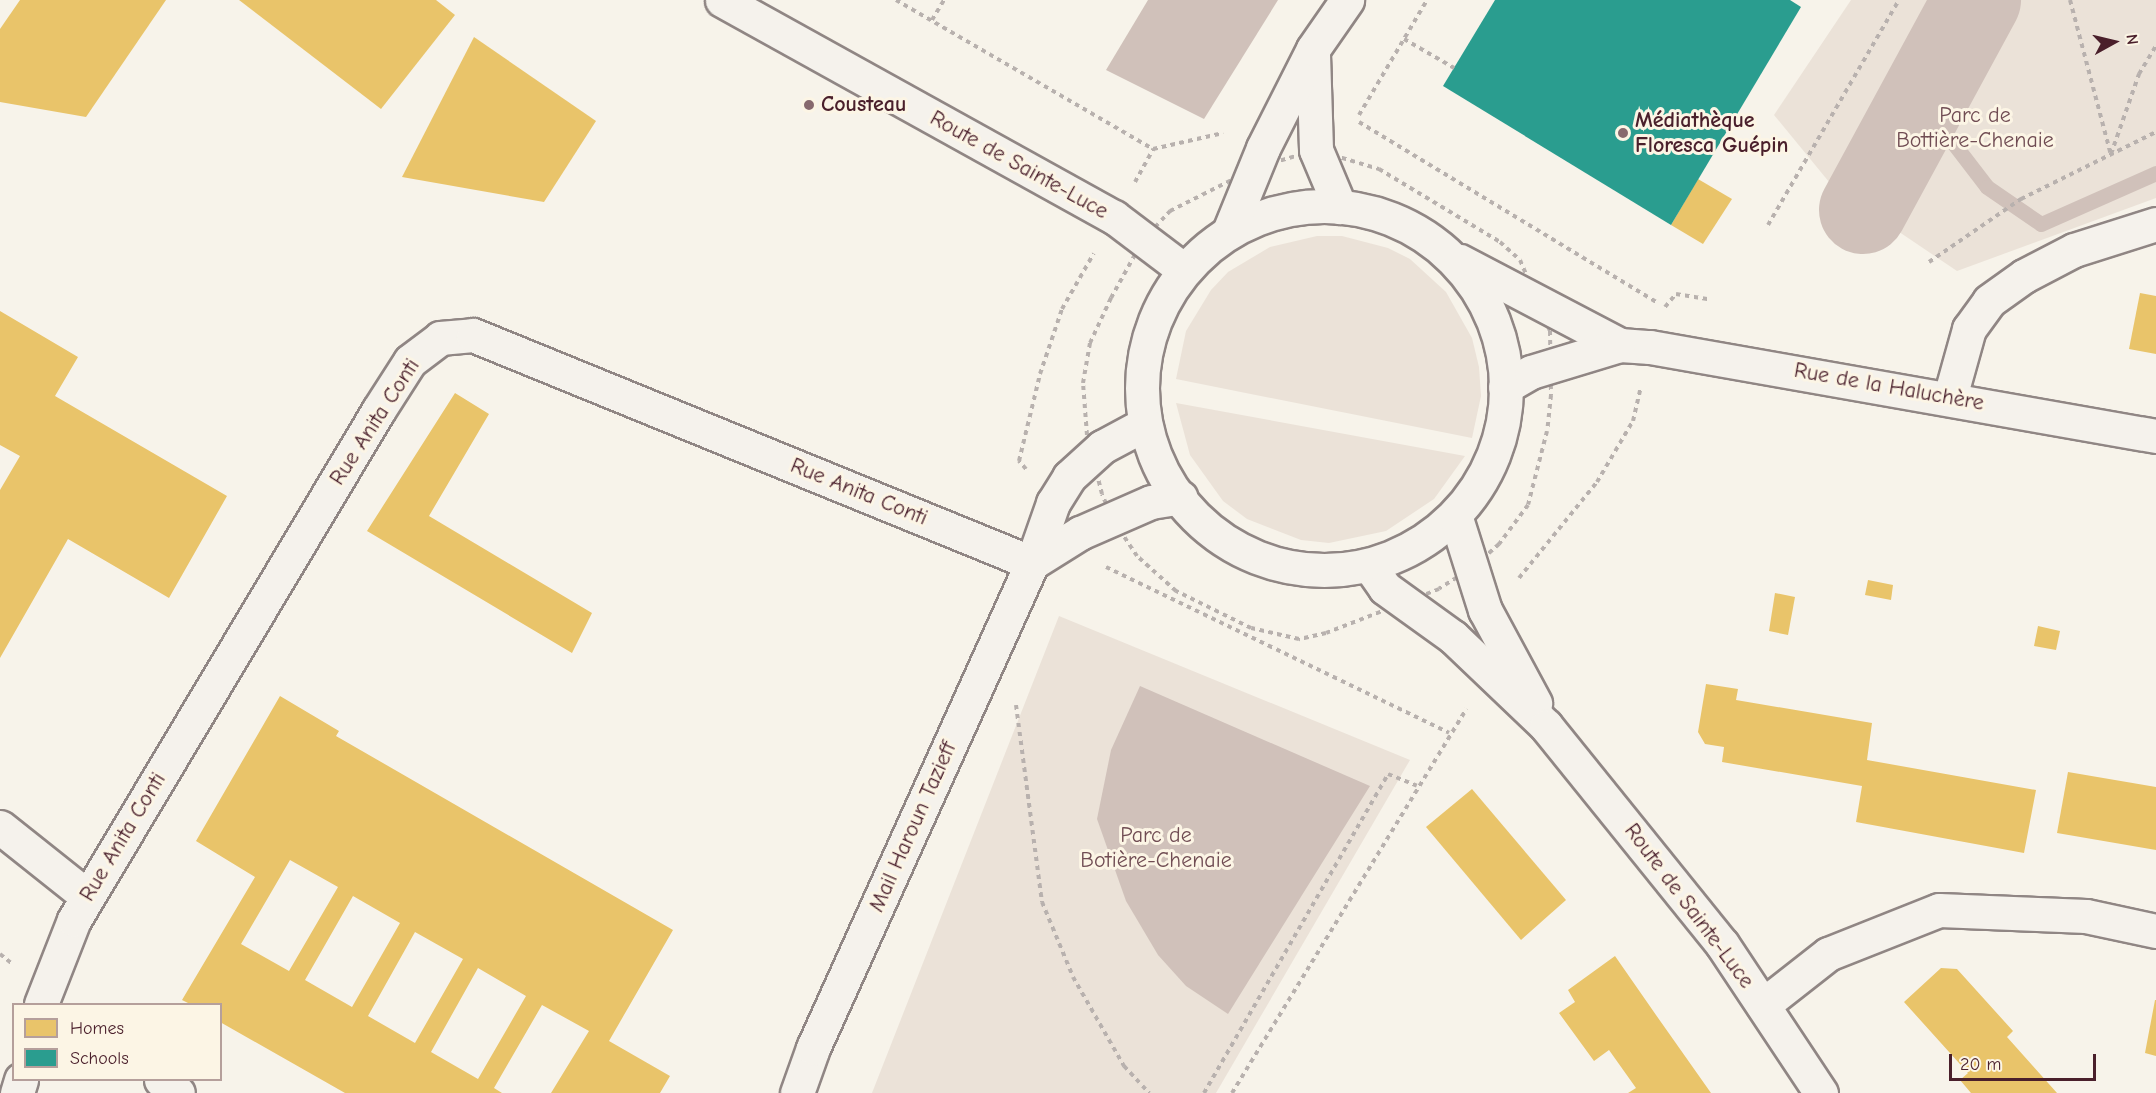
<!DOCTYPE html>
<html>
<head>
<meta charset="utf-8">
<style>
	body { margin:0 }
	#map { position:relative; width:2156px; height:1093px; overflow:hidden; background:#f7f3ea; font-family:"Comic Neue",sans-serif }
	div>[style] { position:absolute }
	.green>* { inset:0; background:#ebe2d8 }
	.water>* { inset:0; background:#d0c1ba }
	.homes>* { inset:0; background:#e9c46a }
	.schools>* { inset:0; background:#2a9d8f }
	.stream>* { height:15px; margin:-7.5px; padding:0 7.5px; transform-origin:7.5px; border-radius:7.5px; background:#d0c1ba }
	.river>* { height:88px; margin:-44px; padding:0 44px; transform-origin:44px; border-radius:44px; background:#d0c1ba }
	.path>* { height:4px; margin-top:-2px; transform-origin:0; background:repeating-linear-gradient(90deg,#b8b1ae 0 4.5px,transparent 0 9px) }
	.roads { filter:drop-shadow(2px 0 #908684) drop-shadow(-2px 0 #908684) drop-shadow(0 2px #908684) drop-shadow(0 -2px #908684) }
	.minor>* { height:33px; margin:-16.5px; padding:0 16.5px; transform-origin:16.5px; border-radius:16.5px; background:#f5f2ec }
	.minor>.ring { margin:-16.5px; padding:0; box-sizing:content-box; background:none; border:33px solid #f5f2ec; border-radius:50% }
	.dots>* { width:16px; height:16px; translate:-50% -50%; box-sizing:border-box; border:3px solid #fcf5e5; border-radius:50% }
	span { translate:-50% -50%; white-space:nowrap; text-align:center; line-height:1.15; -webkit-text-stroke:6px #fcf5e5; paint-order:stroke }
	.poi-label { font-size:22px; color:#4a1f2b; font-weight:700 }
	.left { translate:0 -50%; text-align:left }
	.park-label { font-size:22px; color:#704c53 }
	.street-label { font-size:22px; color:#4a1f2b }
	.legend { position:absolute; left:12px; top:1003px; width:210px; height:78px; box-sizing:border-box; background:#fcf5e5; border:2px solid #b59f9b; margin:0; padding:8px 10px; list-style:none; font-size:18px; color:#4a1f2b }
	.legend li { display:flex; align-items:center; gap:12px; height:30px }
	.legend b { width:30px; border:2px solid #b59f9b }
	.north { position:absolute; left:2084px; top:12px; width:60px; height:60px; -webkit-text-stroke:4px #fcf5e5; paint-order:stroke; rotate:82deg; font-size:16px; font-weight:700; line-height:24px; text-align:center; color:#4a1f2b }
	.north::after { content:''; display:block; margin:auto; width:21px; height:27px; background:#4a1f2b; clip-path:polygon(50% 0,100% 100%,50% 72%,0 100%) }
	.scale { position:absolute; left:1949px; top:1054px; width:147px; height:27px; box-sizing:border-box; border:3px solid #4a1f2b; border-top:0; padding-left:8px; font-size:18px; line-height:21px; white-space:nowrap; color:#4a1f2b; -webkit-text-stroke:4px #fcf5e5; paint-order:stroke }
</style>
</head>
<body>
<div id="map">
	<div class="green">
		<i style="clip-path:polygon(1851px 0,2156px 0,2156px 198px,1957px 271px,1834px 188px,1774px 115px)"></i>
		<i style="clip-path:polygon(1317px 236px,1342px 236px,1388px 248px,1410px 259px,1446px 292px,1472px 338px,1479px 367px,1481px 396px,1472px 438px,1176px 379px,1186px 331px,1211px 290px,1228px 272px,1270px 247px)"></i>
		<i style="clip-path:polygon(1176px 403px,1465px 456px,1434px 499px,1386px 531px,1329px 543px,1301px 540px,1247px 519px,1223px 501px,1190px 455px)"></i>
		<i style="clip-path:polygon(1059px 616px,1410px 760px,1216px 1093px,872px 1093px)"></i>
	</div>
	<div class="water">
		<i style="clip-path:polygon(1148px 0,1278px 0,1204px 119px,1106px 70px)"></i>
		<i style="clip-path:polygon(1140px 686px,1370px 786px,1228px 1014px,1186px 986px,1158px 955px,1126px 901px,1097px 819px,1111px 750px)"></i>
	</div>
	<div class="homes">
		<i style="clip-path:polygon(20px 0,166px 0,86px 117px,0 102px,0 29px)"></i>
		<i style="clip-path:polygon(239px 0,436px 0,455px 15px,381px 109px)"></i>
		<i style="clip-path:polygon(474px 37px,596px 121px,544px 202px,402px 177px)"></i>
		<i style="clip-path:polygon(1698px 179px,1732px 199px,1703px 244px,1671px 225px)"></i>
		<i style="clip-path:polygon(2140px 293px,2156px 296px,2156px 354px,2129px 349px)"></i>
		<i style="clip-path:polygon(0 311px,78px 357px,55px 396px,227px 496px,169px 598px,68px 539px,0 658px,0 490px,20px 456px,0 445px)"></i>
		<i style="clip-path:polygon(455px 393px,489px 414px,429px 516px,592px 613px,572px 653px,367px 531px)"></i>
		<i style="clip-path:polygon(1868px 580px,1893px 585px,1891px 600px,1865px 595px)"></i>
		<i style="clip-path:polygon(1775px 593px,1795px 597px,1788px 635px,1769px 631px)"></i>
		<i style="clip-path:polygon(2038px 626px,2060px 631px,2056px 650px,2034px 646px)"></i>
		<i style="clip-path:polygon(1706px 684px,1738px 689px,1736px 700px,1872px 723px,1867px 760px,2036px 790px,2024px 853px,1856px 822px,1862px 786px,1722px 762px,1724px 747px,1705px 744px,1698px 732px)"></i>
		<i style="clip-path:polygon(evenodd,280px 696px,339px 731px,336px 736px,673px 930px,609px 1041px,670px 1076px,660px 1093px,551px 1093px,589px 1031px,542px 1005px,494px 1088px,502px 1093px,345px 1093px,220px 1022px,220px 1004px,190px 1004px,182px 1000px,255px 877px,196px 841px,280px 696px,290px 860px,338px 887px,289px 971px,241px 944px,290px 860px,280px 696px,353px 896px,400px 923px,352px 1007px,305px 980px,353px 896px,280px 696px,415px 932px,463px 959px,415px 1043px,368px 1016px,415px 932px,280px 696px,478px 968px,526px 996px,478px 1079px,431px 1052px,478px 968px)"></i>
		<i style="clip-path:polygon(2068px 772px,2156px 787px,2156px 850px,2057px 833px)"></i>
		<i style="clip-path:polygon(1472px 789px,1566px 900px,1521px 940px,1426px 827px)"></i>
		<i style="clip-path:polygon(1615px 956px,1656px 1015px,1711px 1093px,1628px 1093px,1636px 1088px,1609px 1050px,1594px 1061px,1559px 1013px,1575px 1002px,1568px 990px)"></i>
		<i style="clip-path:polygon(1941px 968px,1957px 969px,2013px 1031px,2007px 1037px,2057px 1093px,1971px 1093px,1960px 1080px,1968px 1073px,1904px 1002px)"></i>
		<i style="clip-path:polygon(2155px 1000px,2156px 1000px,2156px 1056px,2145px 1053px)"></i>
	</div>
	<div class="schools">
		<i style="clip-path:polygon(1495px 0,1790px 0,1801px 7px,1671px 225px,1443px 86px)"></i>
	</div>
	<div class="stream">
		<i style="left:1921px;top:101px;width:108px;rotate:52.5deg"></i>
		<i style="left:1987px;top:187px;width:65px;rotate:34.4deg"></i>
		<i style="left:2041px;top:224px;width:126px;rotate:-23.9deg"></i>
	</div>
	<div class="river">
		<i style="left:1863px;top:210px;width:239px;rotate:-61.5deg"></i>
	</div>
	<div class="path">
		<i style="left:896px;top:0;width:297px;rotate:30.1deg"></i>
		<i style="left:2070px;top:0;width:160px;rotate:75.2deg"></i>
		<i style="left:932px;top:20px;width:23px;rotate:-59deg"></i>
		<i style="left:1404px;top:39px;width:58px;rotate:30.1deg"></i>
		<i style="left:1359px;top:115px;width:134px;rotate:-59.4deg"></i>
		<i style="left:1359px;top:122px;width:350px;rotate:31.2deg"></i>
		<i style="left:1316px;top:150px;width:66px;rotate:16.8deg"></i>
		<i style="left:1379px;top:169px;width:141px;rotate:31.1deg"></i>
		<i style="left:1500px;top:242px;width:27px;rotate:42deg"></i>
		<i style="left:1520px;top:260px;width:77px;rotate:67.1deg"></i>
		<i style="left:1550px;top:331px;width:64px;rotate:89.1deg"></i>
		<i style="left:1551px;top:395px;width:36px;rotate:96deg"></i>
		<i style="left:1547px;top:431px;width:76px;rotate:104.4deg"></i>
		<i style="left:1528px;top:505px;width:49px;rotate:126.6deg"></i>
		<i style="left:1499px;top:544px;width:36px;rotate:138deg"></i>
		<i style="left:1472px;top:568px;width:39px;rotate:148deg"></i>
		<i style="left:1439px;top:589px;width:121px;rotate:158.7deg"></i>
		<i style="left:1326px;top:633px;width:28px;rotate:167deg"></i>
		<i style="left:1299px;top:639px;width:49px;rotate:-167.1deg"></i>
		<i style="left:1251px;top:628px;width:84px;rotate:-153.7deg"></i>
		<i style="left:1176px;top:591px;width:52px;rotate:-138.1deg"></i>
		<i style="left:1137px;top:556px;width:43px;rotate:-123.7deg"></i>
		<i style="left:1113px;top:520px;width:28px;rotate:-113deg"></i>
		<i style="left:1102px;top:494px;width:61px;rotate:-104.3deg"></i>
		<i style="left:1087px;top:435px;width:52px;rotate:-94.4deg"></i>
		<i style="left:1083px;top:383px;width:41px;rotate:-80.1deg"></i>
		<i style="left:1090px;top:343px;width:50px;rotate:-65deg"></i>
		<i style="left:1111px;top:298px;width:66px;rotate:-61.1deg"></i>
		<i style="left:1143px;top:240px;width:40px;rotate:-47deg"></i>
		<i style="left:1170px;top:211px;width:95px;rotate:-26.8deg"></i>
		<i style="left:1255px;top:168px;width:64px;rotate:-16.4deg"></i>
		<i style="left:2111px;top:154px;width:85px;rotate:-70.7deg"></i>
		<i style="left:2139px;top:74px;width:33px;rotate:-59deg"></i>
		<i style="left:1135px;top:182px;width:38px;rotate:-61deg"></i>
		<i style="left:1153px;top:149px;width:72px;rotate:-12.9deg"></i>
		<i style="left:1768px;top:225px;width:260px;rotate:-59.8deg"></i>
		<i style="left:1929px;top:262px;width:112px;rotate:-34.4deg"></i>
		<i style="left:2021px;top:199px;width:151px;rotate:-26.4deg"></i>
		<i style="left:1665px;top:307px;width:17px;rotate:-50deg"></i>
		<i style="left:1676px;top:294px;width:33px;rotate:9deg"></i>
		<i style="left:1026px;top:469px;width:11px;rotate:-131deg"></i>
		<i style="left:1019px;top:461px;width:89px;rotate:-76.4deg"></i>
		<i style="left:1040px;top:374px;width:69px;rotate:-71.3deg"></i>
		<i style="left:1062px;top:309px;width:64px;rotate:-60.3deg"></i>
		<i style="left:1106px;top:567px;width:381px;rotate:25.8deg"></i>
		<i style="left:1519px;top:578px;width:124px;rotate:-50.9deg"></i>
		<i style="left:1597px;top:482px;width:71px;rotate:-59.5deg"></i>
		<i style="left:1633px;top:421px;width:32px;rotate:-77deg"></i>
		<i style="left:1016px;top:705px;width:199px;rotate:82.5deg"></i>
		<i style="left:1042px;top:902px;width:81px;rotate:67.5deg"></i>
		<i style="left:1073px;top:977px;width:103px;rotate:60.2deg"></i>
		<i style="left:1124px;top:1066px;width:37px;rotate:47deg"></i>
		<i style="left:0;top:954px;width:14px;rotate:39deg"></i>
		<i style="left:1204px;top:1093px;width:368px;rotate:-60deg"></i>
		<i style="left:1388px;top:774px;width:31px;rotate:22deg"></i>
		<i style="left:1232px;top:1093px;width:450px;rotate:-58.6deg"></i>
	</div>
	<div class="roads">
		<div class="minor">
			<i style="left:722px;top:0;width:448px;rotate:29deg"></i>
			<i style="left:1114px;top:217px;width:88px;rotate:37.1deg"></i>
			<i style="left:1313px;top:54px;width:96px;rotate:88.2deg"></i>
			<i style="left:1316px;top:150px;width:62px;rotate:67.2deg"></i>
			<i class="ring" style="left:1142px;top:206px;width:331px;height:331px"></i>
			<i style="left:1230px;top:229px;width:87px;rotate:-67.8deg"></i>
			<i style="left:1263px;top:148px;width:111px;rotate:-63.2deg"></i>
			<i style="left:1313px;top:49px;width:60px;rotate:-55.2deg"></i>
			<i style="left:1460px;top:261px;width:181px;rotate:27.7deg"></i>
			<i style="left:1505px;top:387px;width:30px;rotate:-30deg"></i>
			<i style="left:1531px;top:372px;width:93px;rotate:-16.9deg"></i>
			<i style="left:1620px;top:345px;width:30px;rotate:4deg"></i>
			<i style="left:1650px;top:347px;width:514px;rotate:9.98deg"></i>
			<i style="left:1950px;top:397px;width:71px;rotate:-74.4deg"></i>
			<i style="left:1969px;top:329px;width:34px;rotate:-54deg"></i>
			<i style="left:1989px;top:301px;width:43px;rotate:-35.5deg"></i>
			<i style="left:2024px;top:276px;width:56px;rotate:-27.5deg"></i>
			<i style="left:2074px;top:250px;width:86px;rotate:-17.6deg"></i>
			<i style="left:1455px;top:515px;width:100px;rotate:72.5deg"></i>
			<i style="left:1485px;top:610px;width:106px;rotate:61.7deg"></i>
			<i style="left:1032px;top:563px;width:57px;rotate:-32deg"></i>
			<i style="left:1080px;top:533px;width:77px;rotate:-23.6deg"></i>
			<i style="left:1151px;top:502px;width:30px;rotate:-9deg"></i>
			<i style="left:1369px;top:565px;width:28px;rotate:55deg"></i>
			<i style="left:1385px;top:588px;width:84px;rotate:35.8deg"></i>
			<i style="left:1453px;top:637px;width:129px;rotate:43.7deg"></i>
			<i style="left:1546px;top:726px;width:280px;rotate:51.1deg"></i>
			<i style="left:1722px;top:944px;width:179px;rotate:56.4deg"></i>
			<i style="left:0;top:827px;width:112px;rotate:38.5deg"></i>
			<i style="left:41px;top:1004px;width:90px;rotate:-68.6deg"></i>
			<i style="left:74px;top:920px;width:593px;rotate:-59.15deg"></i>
			<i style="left:378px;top:411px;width:59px;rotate:-57.4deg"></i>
			<i style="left:410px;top:361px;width:38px;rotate:-37deg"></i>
			<i style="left:440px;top:338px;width:33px;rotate:-5deg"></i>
			<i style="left:473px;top:335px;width:604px;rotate:22.19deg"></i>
			<i style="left:1763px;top:1005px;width:83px;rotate:-38.1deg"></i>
			<i style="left:1828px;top:954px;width:119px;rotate:-21.6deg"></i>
			<i style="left:1939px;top:910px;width:147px;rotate:2.3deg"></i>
			<i style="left:2086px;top:916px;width:72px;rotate:12.1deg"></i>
			<i style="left:161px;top:1080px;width:21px;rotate:37deg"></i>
			<i style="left:17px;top:1093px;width:14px;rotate:-73deg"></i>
			<i style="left:797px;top:1093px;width:48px;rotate:-70.4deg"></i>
			<i style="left:813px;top:1048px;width:532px;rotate:-65.7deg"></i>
			<i style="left:1032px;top:563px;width:64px;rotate:-70.7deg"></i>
			<i style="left:1053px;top:503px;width:31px;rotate:-58deg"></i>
			<i style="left:1069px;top:477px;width:45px;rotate:-42.3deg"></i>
			<i style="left:1102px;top:447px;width:49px;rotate:-28.1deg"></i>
		</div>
	</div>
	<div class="dots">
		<i style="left:809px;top:105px;background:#87696e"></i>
		<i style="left:1623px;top:133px;background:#87696e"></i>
	</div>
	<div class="poi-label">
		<span class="left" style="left:821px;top:105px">Cousteau</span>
		<span class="left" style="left:1635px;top:133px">Médiathèque<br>Floresca Guépin</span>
	</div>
	<div class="park-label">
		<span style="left:1975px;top:128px">Parc de<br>Bottière-Chenaie</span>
		<span style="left:1156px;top:848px">Parc de<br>Botière-Chenaie</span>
	</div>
	<div class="street-label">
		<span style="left:1019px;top:165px;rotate:29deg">Route de Sainte-Luce</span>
		<span style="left:1889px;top:387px;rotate:10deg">Rue de la Haluchère</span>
		<span style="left:375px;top:422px;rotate:-57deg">Rue Anita Conti</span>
		<span style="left:859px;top:492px;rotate:22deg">Rue Anita Conti</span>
		<span style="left:913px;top:827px;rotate:-66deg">Mail Haroun Tazieff</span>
		<span style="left:123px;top:837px;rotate:-59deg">Rue Anita Conti</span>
		<span style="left:1689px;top:906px;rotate:53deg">Route de Sainte-Luce</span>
	</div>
	<ul class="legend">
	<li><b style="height:16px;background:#e9c46a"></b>Homes</li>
	<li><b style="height:16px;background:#2a9d8f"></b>Schools</li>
	</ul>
	<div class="north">N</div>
	<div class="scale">20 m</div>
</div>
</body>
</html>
